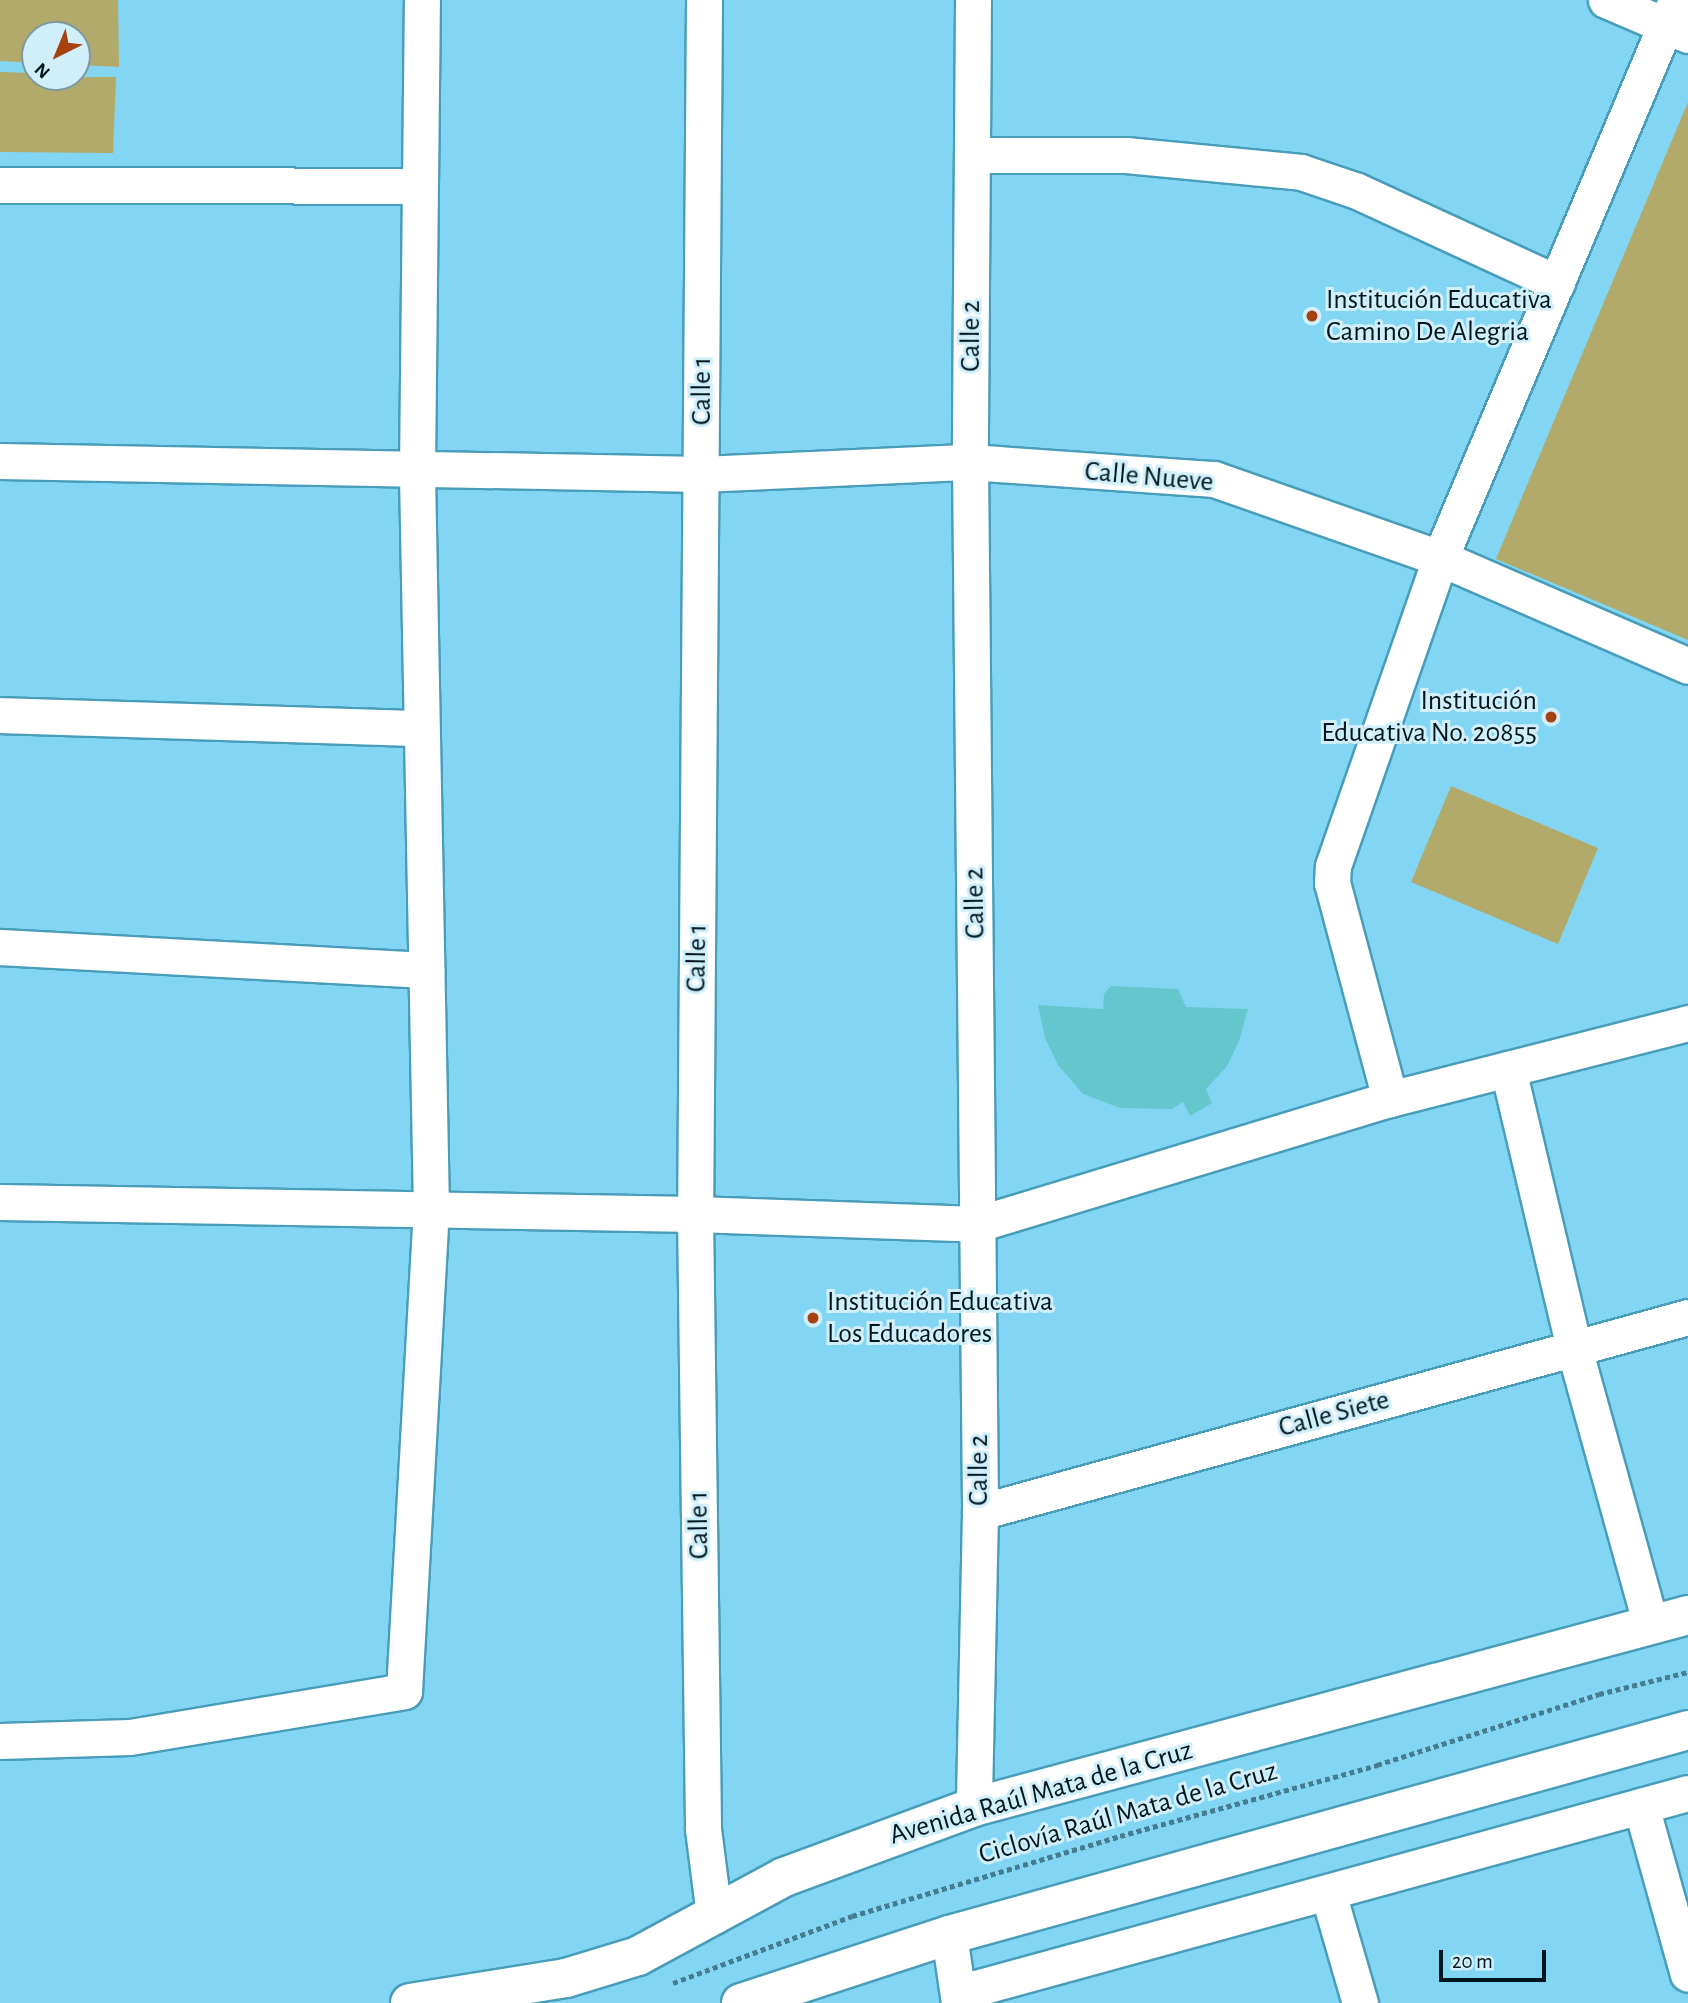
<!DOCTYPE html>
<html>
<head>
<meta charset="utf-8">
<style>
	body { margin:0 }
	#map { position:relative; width:1688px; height:2003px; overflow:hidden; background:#82d6f3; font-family:"Alegreya Sans",sans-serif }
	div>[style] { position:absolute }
	.green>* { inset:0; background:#b2aa6b }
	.building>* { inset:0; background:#66c6cd }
	.path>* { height:4.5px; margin-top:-2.25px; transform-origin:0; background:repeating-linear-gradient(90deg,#457c8f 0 5px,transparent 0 8.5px) }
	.roads { filter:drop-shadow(2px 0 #489db9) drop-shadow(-2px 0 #489db9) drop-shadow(0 2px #489db9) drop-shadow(0 -2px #489db9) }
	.minor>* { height:35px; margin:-17.5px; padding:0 17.5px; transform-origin:17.5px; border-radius:17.5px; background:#fff }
	.primary>* { height:38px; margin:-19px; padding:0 19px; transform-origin:19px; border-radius:19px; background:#fff }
	.dots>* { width:19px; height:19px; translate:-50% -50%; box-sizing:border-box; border:4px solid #d0effb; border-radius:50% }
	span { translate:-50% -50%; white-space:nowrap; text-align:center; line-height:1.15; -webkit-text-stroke:6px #d0effb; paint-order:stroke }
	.poi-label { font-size:28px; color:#00151d }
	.left { translate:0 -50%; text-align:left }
	.right { translate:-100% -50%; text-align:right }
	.street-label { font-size:28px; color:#00151d }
	.north { position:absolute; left:21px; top:21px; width:70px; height:70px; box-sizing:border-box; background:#d0effb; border:2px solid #7d98a2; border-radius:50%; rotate:223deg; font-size:19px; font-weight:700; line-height:28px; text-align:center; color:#00151d }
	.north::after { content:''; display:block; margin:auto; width:24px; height:32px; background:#a64110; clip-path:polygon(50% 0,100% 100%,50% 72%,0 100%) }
	.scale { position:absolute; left:1439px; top:1950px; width:107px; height:32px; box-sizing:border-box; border:4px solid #00151d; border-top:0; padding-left:9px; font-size:21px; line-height:24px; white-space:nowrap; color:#00151d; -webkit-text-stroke:5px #d0effb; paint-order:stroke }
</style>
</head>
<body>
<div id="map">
	<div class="green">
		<i style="clip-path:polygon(0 0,118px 0,119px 67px,77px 65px,77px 35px,35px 35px,35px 63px,0 61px)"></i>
		<i style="clip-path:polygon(0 72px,35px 73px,35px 77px,116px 77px,113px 153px,0 152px)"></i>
		<i style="clip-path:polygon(1688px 102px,1688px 640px,1496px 559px)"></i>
		<i style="clip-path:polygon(1451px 786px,1598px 848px,1558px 944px,1411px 882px)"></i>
	</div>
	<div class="building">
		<i style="clip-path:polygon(1111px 986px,1178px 989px,1186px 1007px,1248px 1009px,1239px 1041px,1227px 1066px,1206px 1089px,1212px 1103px,1190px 1116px,1183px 1102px,1172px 1109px,1120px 1108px,1083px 1094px,1058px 1065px,1045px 1038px,1038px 1005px,1103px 1009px,1104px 994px)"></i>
	</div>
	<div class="path">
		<i style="left:673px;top:1983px;width:191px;rotate:-20.5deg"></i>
		<i style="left:852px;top:1916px;width:280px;rotate:-16.6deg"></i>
		<i style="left:1120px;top:1836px;width:267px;rotate:-15.4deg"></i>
		<i style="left:1377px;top:1765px;width:233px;rotate:-17.7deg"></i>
		<i style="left:1599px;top:1694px;width:92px;rotate:-13.9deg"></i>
	</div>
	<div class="roads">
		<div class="minor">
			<i style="left:704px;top:0;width:1214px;rotate:90.42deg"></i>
			<i style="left:695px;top:1214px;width:615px;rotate:89.25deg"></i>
			<i style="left:703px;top:1829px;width:87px;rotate:82.7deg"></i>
			<i style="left:973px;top:0;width:462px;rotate:90.4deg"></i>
			<i style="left:970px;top:462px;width:1050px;rotate:89.45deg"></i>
			<i style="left:980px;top:1512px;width:295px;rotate:91.2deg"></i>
			<i style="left:1606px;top:0;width:89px;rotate:23.1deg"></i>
			<i style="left:972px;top:155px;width:154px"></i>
			<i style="left:1126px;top:155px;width:176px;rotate:5.5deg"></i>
			<i style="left:1301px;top:172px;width:59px;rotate:18.7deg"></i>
			<i style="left:1357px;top:191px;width:220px;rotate:24.7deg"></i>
			<i style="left:0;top:185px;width:419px;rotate:0.1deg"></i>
			<i style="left:0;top:461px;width:702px;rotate:1.06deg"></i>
			<i style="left:702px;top:474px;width:268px;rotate:-2.6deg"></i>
			<i style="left:970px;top:462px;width:245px;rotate:4deg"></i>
			<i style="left:1214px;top:479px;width:239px;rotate:19.3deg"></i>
			<i style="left:1440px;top:558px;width:270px;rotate:23.5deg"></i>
			<i style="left:0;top:715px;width:421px;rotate:1.8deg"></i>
			<i style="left:0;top:947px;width:427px;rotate:3.1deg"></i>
			<i style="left:1508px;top:1069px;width:287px;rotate:76.7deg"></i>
			<i style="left:1574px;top:1348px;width:288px;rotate:74.5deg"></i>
			<i style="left:1390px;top:1099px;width:224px;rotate:-105deg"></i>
			<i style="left:1332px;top:883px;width:17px;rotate:-87deg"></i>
			<i style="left:1333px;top:866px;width:326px;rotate:-70.8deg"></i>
			<i style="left:1440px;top:558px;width:606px;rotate:-67.07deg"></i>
			<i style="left:0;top:1202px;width:695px;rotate:0.99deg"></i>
			<i style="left:695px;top:1214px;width:283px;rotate:2deg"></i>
			<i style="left:978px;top:1224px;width:431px;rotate:-16.9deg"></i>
			<i style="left:1390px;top:1099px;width:308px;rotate:-14.3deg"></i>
			<i style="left:980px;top:1512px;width:734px;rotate:-15.4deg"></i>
			<i style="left:0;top:1741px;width:130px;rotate:-1.8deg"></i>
			<i style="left:130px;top:1737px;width:278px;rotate:-9.5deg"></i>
			<i style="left:404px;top:1691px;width:482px;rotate:-86.8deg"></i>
			<i style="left:431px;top:1210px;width:739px;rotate:-91.09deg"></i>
			<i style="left:417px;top:471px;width:471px;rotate:-89.4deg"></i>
			<i style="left:1641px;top:1806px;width:174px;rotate:74.4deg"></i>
			<i style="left:1328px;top:1893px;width:115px;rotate:73.8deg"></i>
			<i style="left:949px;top:1935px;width:69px;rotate:81.6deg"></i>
			<i style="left:958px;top:1993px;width:757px;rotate:-15.32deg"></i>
		</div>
		<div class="primary">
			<i style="left:410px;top:2003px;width:158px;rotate:-9.1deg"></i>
			<i style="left:566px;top:1978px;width:75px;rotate:-17deg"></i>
			<i style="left:638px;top:1956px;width:166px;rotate:-28.4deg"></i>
			<i style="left:784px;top:1877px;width:202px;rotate:-20.2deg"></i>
			<i style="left:974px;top:1807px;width:739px;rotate:-15.05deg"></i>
			<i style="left:741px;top:2003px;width:219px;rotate:-18.1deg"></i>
			<i style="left:949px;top:1935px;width:767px;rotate:-15.5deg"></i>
		</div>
	</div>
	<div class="dots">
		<i style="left:1312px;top:316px;background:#a64110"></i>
		<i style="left:1551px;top:717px;background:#a64110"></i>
		<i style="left:813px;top:1318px;background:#a64110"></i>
	</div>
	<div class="poi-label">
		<span class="left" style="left:1326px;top:316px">Institución Educativa<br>Camino De Alegria</span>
		<span class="right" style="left:1537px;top:717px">Institución<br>Educativa No. 20855</span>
		<span class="left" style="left:827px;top:1318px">Institución Educativa<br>Los Educadores</span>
	</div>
	<div class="street-label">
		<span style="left:971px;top:336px;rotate:-90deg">Calle 2</span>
		<span style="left:702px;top:391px;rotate:-90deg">Calle 1</span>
		<span style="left:1149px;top:477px;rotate:5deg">Calle Nueve</span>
		<span style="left:975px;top:903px;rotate:-91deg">Calle 2</span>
		<span style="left:697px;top:958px;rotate:-89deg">Calle 1</span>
		<span style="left:1334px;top:1414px;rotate:-15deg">Calle Siete</span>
		<span style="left:979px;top:1470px;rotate:-90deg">Calle 2</span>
		<span style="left:699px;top:1525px;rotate:-91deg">Calle 1</span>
		<span style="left:1041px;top:1793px;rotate:-16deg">Avenida Raúl Mata de la Cruz</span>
		<span style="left:1128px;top:1813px;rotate:-16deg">Ciclovía Raúl Mata de la Cruz</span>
	</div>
	<div class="north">N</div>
	<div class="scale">20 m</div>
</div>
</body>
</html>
